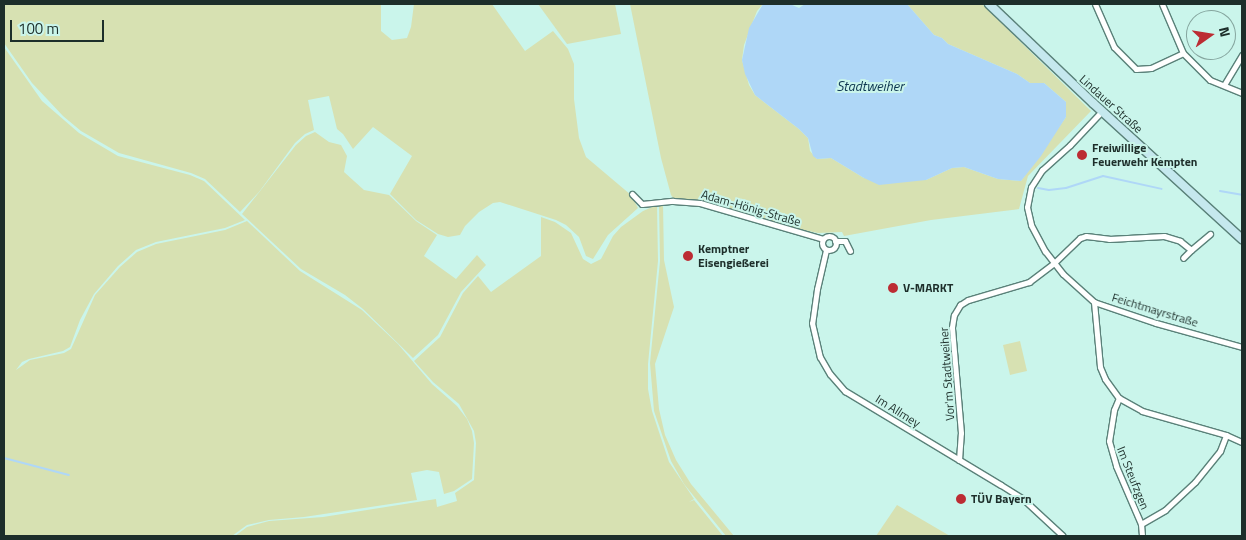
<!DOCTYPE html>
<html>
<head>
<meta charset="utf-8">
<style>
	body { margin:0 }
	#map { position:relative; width:1246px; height:540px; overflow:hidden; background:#caf5eb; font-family:"Titillium Web",sans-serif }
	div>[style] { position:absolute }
	.green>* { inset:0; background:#d7e1b2 }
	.water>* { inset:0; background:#afd7f7 }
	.stream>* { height:2px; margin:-1px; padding:0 1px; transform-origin:1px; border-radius:1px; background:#afd7f7 }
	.roads { filter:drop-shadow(1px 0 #5a8179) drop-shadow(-1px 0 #5a8179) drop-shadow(0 1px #5a8179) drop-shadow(0 -1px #5a8179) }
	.street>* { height:5px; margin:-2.5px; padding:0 2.5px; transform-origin:2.5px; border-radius:2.5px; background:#fff }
	.street>.ring { margin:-2.5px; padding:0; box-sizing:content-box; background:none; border:5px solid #fff; border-radius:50% }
	.secondary>* { height:8px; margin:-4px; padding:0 4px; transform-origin:4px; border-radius:4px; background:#c5e8ee }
	.dots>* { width:14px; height:14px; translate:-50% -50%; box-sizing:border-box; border:2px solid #caf5eb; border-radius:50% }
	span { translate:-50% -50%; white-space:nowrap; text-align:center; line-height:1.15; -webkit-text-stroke:4px #caf5eb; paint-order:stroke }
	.street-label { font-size:12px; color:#1d2e2a }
	.poi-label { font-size:12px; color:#1d2e2a; font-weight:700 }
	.left { translate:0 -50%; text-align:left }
	.water-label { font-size:14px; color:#0e3650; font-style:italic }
	.frame { position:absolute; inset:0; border:5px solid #1d2e2a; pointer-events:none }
	.north { position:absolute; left:1186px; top:10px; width:50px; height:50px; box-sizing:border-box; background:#caf5eb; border:1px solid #85a59e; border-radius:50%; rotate:77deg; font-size:14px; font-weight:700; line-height:20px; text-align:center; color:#1d2e2a }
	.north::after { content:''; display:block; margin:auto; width:18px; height:22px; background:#bc2c33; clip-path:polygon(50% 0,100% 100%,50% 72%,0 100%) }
	.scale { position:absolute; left:10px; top:20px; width:94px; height:22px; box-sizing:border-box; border:2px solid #1d2e2a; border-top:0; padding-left:6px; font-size:15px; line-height:18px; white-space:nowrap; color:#1d2e2a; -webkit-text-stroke:4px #caf5eb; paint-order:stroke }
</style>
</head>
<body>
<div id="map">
	<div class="green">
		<i style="clip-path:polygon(4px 4px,381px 4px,381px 31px,392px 40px,407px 38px,411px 27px,414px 4px,492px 4px,525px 51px,553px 31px,568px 49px,574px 64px,574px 99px,579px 138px,586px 157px,631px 195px,638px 208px,608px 235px,593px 259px,586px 256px,579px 237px,566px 225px,556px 220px,500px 202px,493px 203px,479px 212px,465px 226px,460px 235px,448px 237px,438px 234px,416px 220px,390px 194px,412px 156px,373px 127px,353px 149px,343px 134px,337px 129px,329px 96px,308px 100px,314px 130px,305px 134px,295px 143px,259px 192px,240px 212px,205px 179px,191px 173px,119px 153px,81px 131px,63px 116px,32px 83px,4px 43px)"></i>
		<i style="clip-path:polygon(538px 4px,615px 4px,621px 34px,567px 44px)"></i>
		<i style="clip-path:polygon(630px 4px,763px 4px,757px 11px,744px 45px,742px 60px,749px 85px,755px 95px,799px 129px,808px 138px,810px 151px,817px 159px,831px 158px,864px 178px,926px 180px,952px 168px,964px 167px,998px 179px,1021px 181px,1066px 117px,1066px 102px,1044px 83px,1030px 83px,1017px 74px,948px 44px,942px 38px,934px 35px,907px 4px,982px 4px,1091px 111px,1028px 176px,1019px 209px,931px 220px,844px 236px,842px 232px,818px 233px,790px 227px,674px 199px,671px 195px,661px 158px)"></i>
		<i style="clip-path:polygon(4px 47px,42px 101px,79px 133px,118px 156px,190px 175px,204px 181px,245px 220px,225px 228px,156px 242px,136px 250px,118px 266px,94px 294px,80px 320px,70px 347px,63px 351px,29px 359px,22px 362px,16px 370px,30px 360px,64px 353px,71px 349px,95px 295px,120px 267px,137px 252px,156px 244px,225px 230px,247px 221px,300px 271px,362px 310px,398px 344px,432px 384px,457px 406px,467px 419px,472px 431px,474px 443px,472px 479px,454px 491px,444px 494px,439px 472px,427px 470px,411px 473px,417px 500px,304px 517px,269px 520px,247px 525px,232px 536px,4px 536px)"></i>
		<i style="clip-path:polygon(315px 132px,329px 142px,341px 145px,347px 156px,344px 172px,364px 190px,389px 195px,416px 221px,437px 235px,424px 256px,456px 279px,477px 255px,486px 265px,461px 292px,438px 335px,413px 358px,363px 309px,345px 295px,301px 269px,242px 214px,296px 145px,306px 136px)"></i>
		<i style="clip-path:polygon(663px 204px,664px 260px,674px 307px,655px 364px,659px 409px,665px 435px,676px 460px,691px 484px,734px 536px,726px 536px,684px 484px,671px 461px,654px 411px,650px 363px,660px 261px,659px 205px)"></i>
		<i style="clip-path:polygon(657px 205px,658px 261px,648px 364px,648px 389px,652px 411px,669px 462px,694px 499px,689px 502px,694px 500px,723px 536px,235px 536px,247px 527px,269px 521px,323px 517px,436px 499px,437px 507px,457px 501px,455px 493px,474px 480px,476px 443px,474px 431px,459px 404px,433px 382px,414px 361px,440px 337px,463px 293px,478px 276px,491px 292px,541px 256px,541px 217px,555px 222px,571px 233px,583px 259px,591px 264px,601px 259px,613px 236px,621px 227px,643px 211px)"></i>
		<i style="clip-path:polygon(1020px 341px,1027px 371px,1010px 375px,1003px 345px)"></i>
		<i style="clip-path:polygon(897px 505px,950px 536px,876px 536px)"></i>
	</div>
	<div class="water">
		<i style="clip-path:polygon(763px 4px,790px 4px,799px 8px,805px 4px,907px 4px,934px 35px,942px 38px,948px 44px,1017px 74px,1030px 83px,1044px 83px,1066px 102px,1066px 117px,1041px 156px,1021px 181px,998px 179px,964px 167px,952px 168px,926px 180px,879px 185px,864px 178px,831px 158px,817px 159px,813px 156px,808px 138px,799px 129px,755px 95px,745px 74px,742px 60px,749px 28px)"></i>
	</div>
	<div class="stream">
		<i style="left:1038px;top:188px;width:11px;rotate:10deg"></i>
		<i style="left:1049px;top:190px;width:17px;rotate:-7deg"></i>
		<i style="left:1066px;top:188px;width:39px;rotate:-18deg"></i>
		<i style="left:1103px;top:176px;width:60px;rotate:12.4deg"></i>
		<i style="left:1220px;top:191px;width:22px;rotate:10deg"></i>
		<i style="left:4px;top:458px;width:67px;rotate:14.7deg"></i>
	</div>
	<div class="roads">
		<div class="street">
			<i style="left:1095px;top:4px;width:47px;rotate:66.2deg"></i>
			<i style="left:1114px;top:47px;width:31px;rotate:45deg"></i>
			<i style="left:1136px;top:69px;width:15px;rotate:-4deg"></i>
			<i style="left:1151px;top:68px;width:35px;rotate:-25deg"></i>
			<i style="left:1162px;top:4px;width:53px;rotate:66.8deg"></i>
			<i style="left:1183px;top:53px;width:38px;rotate:45deg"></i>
			<i style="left:1210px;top:80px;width:35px;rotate:22deg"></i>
			<i style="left:1224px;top:85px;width:35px;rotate:-59deg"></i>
			<i style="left:1102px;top:111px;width:47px;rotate:133.3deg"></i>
			<i style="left:1070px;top:145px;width:38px;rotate:138deg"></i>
			<i style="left:1042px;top:170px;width:20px;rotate:123deg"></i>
			<i style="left:1031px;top:187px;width:20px;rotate:101deg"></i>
			<i style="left:1027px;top:207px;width:18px;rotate:77deg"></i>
			<i style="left:1031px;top:225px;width:30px;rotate:62deg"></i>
			<i style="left:1045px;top:251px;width:29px;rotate:52deg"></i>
			<i style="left:1063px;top:274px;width:42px;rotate:42.1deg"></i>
			<i style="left:1094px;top:302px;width:65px;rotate:18.7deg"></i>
			<i style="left:1156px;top:323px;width:89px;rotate:15.6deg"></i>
			<i style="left:632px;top:194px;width:14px;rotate:45deg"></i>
			<i style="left:642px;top:204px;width:31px;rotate:-6deg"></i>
			<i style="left:673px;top:201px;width:27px;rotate:4deg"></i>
			<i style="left:700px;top:203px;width:128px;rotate:16.3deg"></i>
			<i class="ring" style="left:822px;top:236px;width:9px;height:9px"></i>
			<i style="left:835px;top:241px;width:10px"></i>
			<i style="left:845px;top:241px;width:11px;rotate:63deg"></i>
			<i style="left:826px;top:250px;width:40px;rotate:103deg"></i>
			<i style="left:817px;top:289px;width:34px;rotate:98deg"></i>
			<i style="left:812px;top:323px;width:35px;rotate:77deg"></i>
			<i style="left:820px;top:357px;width:20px;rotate:60deg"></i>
			<i style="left:830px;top:374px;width:23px;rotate:49deg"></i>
			<i style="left:845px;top:391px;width:182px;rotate:31.1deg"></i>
			<i style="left:1001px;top:485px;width:26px;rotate:32deg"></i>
			<i style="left:1023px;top:499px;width:54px;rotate:42.8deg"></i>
			<i style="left:1191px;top:250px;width:25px;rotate:-40deg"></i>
			<i style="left:1094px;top:302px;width:65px;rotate:84.7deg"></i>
			<i style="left:1100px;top:367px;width:13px;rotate:67deg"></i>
			<i style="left:1105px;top:379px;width:24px;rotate:54deg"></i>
			<i style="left:1119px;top:398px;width:26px;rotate:29deg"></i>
			<i style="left:1142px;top:411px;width:87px;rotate:15.9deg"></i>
			<i style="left:1226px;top:435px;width:17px;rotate:24deg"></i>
			<i style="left:1119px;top:398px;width:13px;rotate:113deg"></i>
			<i style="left:1114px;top:410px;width:31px;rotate:99deg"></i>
			<i style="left:1109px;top:441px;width:26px;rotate:74deg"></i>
			<i style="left:1116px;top:466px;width:63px;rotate:66.7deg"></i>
			<i style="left:1141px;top:524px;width:12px;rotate:85deg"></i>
			<i style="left:959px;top:460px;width:27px;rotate:-86deg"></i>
			<i style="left:961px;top:433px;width:106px;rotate:-94.9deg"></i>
			<i style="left:952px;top:327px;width:12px;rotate:-81deg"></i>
			<i style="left:954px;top:315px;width:12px;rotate:-59deg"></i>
			<i style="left:960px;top:305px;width:9px;rotate:-32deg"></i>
			<i style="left:968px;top:300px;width:64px;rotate:-16.4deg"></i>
			<i style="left:1029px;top:282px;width:31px;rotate:-37deg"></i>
			<i style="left:1054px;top:263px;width:36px;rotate:-44deg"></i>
			<i style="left:1080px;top:238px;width:6px;rotate:-18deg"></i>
			<i style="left:1086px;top:236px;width:23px;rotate:7deg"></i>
			<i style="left:1109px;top:239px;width:55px;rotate:-3.1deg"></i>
			<i style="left:1164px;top:236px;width:17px;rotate:17deg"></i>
			<i style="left:1180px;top:241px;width:14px;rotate:39deg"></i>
			<i style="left:1191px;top:250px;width:11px;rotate:135deg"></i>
			<i style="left:1141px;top:524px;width:28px;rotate:-30deg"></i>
			<i style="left:1165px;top:510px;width:41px;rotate:-43deg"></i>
			<i style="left:1195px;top:482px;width:40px;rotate:-51deg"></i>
			<i style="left:1220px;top:451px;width:17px;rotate:-69deg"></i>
		</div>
		<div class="secondary">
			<i style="left:989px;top:4px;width:144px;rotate:43.6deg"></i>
			<i style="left:1093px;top:103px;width:202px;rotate:42.4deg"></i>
		</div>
	</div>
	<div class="dots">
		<i style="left:1082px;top:155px;background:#bc2c33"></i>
		<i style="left:688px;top:256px;background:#bc2c33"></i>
		<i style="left:893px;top:288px;background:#bc2c33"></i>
		<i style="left:961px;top:499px;background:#bc2c33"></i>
	</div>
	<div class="street-label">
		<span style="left:1111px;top:104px;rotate:42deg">Lindauer Straße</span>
		<span style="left:751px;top:208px;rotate:16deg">Adam-Hönig-Straße</span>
		<span style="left:1155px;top:310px;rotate:17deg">Feichtmayrstraße</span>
		<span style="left:947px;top:374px;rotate:-94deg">Vor'm Stadtweiher</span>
		<span style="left:898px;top:411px;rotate:32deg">Im Allmey</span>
		<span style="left:1133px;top:478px;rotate:68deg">Im Steufzgen</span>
	</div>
	<div class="poi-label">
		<span class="left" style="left:1092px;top:155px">Freiwillige<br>Feuerwehr Kempten</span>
		<span class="left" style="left:698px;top:256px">Kemptner<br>Eisengießerei</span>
		<span class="left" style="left:903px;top:288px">V-MARKT</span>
		<span class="left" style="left:971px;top:499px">TÜV Bayern</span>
	</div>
	<div class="water-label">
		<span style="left:870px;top:86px">Stadtweiher</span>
	</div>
	<div class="frame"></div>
	<div class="north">N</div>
	<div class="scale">100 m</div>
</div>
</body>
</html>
